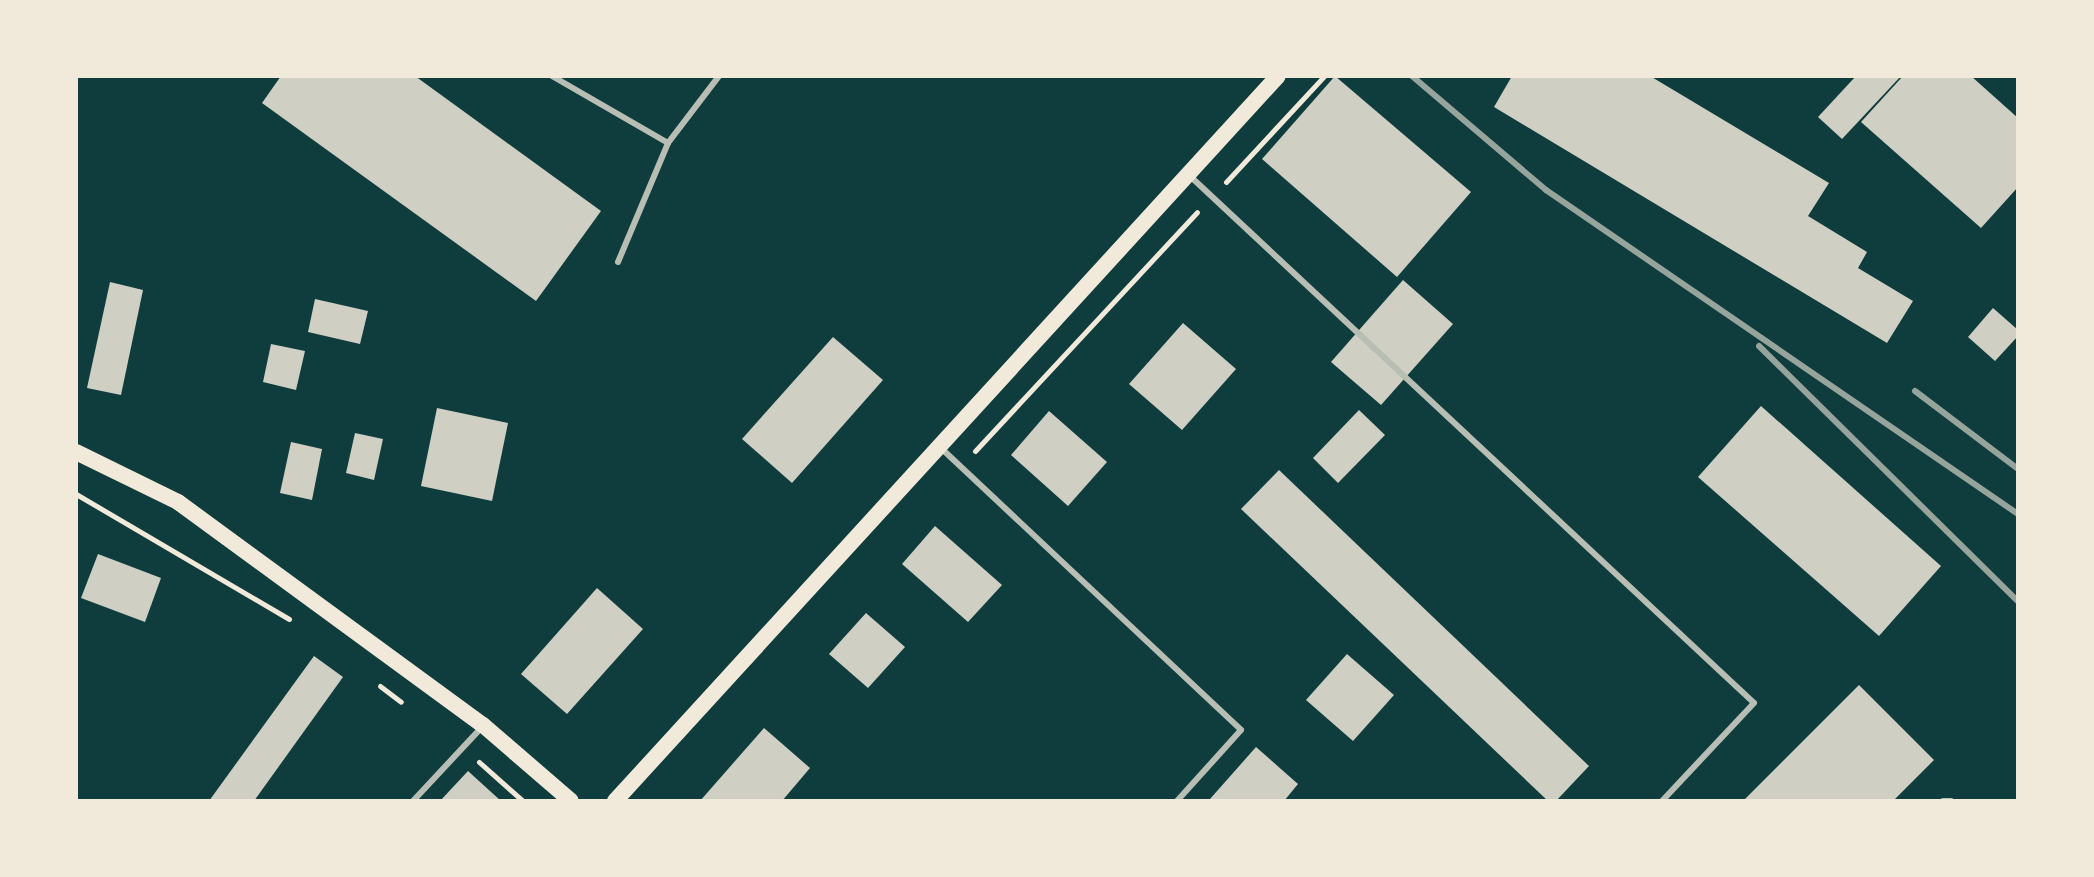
<!DOCTYPE html>
<html>
<head>
<meta charset="utf-8">
<style>
	body { margin:0 }
	#map { position:relative; width:2094px; height:877px; overflow:hidden; background:#0f3d3e; font-family:"Work Sans",sans-serif }
	div>[style] { position:absolute }
	.building>* { inset:0; background:#cfcfc3 }
	.path>* { height:5px; margin:-2.5px; padding:0 2.5px; transform-origin:2.5px; border-radius:2.5px; background:#f1e9da }
	.service>* { height:6px; margin:-3px; padding:0 3px; transform-origin:3px; border-radius:3px; background:#b8beb3 }
	.secondary>* { height:16px; margin:-8px; padding:0 8px; transform-origin:8px; border-radius:8px; background:#f1e9da }
	.rail>* { height:6px; margin:-3px; padding:0 3px; transform-origin:3px; border-radius:3px; background:#97a49c }
	span { translate:-50% -50%; white-space:nowrap; text-align:center; line-height:1.15; -webkit-text-stroke:6px #f1e9da; paint-order:stroke }
	.frame { position:absolute; inset:0; border:78px solid #f1e9da; pointer-events:none }
</style>
</head>
<body>
<div id="map">
	<div class="building">
		<i style="clip-path:polygon(281px 76px,415px 76px,601px 211px,536px 301px,262px 103px)"></i>
		<i style="clip-path:polygon(1335px 76px,1471px 192px,1397px 277px,1262px 159px)"></i>
		<i style="clip-path:polygon(1512px 76px,1650px 76px,1829px 183px,1808px 216px,1867px 252px,1858px 268px,1913px 301px,1887px 343px,1494px 107px)"></i>
		<i style="clip-path:polygon(1856px 76px,1901px 76px,1842px 139px,1818px 117px)"></i>
		<i style="clip-path:polygon(1903px 76px,1971px 76px,2018px 118px,2018px 187px,1981px 228px,1861px 122px)"></i>
		<i style="clip-path:polygon(1403px 280px,1453px 324px,1381px 405px,1331px 362px)"></i>
		<i style="clip-path:polygon(110px 282px,143px 290px,121px 395px,87px 388px)"></i>
		<i style="clip-path:polygon(315px 299px,368px 311px,360px 344px,308px 332px)"></i>
		<i style="clip-path:polygon(1993px 308px,2018px 330px,2018px 336px,1995px 361px,1968px 337px)"></i>
		<i style="clip-path:polygon(1183px 323px,1236px 369px,1182px 430px,1129px 384px)"></i>
		<i style="clip-path:polygon(833px 337px,883px 380px,792px 483px,742px 439px)"></i>
		<i style="clip-path:polygon(271px 344px,305px 351px,296px 390px,263px 382px)"></i>
		<i style="clip-path:polygon(1761px 406px,1941px 566px,1879px 636px,1698px 477px)"></i>
		<i style="clip-path:polygon(437px 408px,508px 423px,492px 501px,421px 486px)"></i>
		<i style="clip-path:polygon(1359px 410px,1385px 435px,1338px 483px,1313px 458px)"></i>
		<i style="clip-path:polygon(1049px 411px,1107px 462px,1068px 506px,1011px 455px)"></i>
		<i style="clip-path:polygon(355px 433px,383px 439px,374px 480px,346px 473px)"></i>
		<i style="clip-path:polygon(291px 442px,322px 449px,312px 500px,280px 493px)"></i>
		<i style="clip-path:polygon(1279px 470px,1589px 766px,1556px 801px,1548px 801px,1241px 509px)"></i>
		<i style="clip-path:polygon(935px 526px,1002px 585px,968px 622px,902px 564px)"></i>
		<i style="clip-path:polygon(98px 554px,161px 578px,145px 622px,81px 598px)"></i>
		<i style="clip-path:polygon(597px 588px,643px 629px,567px 714px,521px 674px)"></i>
		<i style="clip-path:polygon(866px 613px,905px 647px,868px 688px,829px 654px)"></i>
		<i style="clip-path:polygon(1347px 654px,1394px 695px,1353px 741px,1306px 700px)"></i>
		<i style="clip-path:polygon(314px 656px,343px 677px,254px 801px,209px 801px)"></i>
		<i style="clip-path:polygon(1859px 685px,1934px 760px,1893px 801px,1743px 801px)"></i>
		<i style="clip-path:polygon(764px 728px,810px 768px,782px 801px,700px 801px)"></i>
		<i style="clip-path:polygon(1256px 747px,1298px 784px,1284px 801px,1213px 801px,1210px 799px)"></i>
		<i style="clip-path:polygon(468px 771px,501px 801px,440px 801px)"></i>
	</div>
	<div class="path">
		<i style="left:1226px;top:182px;width:144px;rotate:-47.2deg"></i>
		<i style="left:975px;top:451px;width:326px;rotate:-47.1deg"></i>
		<i style="left:76px;top:494px;width:247px;rotate:30.4deg"></i>
		<i style="left:380px;top:686px;width:26px;rotate:37deg"></i>
		<i style="left:479px;top:762px;width:59px;rotate:41.6deg"></i>
	</div>
	<div class="service">
		<i style="left:552px;top:76px;width:134px;rotate:30deg"></i>
		<i style="left:1191px;top:177px;width:770px;rotate:43.05deg"></i>
		<i style="left:1754px;top:703px;width:134px;rotate:133.2deg"></i>
		<i style="left:618px;top:262px;width:129px;rotate:-67.2deg"></i>
		<i style="left:668px;top:143px;width:84px;rotate:-52.7deg"></i>
		<i style="left:942px;top:449px;width:410px;rotate:43.2deg"></i>
		<i style="left:1241px;top:730px;width:96px;rotate:132deg"></i>
		<i style="left:413px;top:801px;width:100px;rotate:-47deg"></i>
		<i style="left:1943px;top:801px;width:8px"></i>
	</div>
	<div class="secondary">
		<i style="left:76px;top:452px;width:114px;rotate:26.1deg"></i>
		<i style="left:178px;top:502px;width:378px;rotate:36.2deg"></i>
		<i style="left:483px;top:725px;width:116px;rotate:40.8deg"></i>
		<i style="left:615px;top:801px;width:982px;rotate:-47.56deg"></i>
	</div>
	<div class="rail">
		<i style="left:1412px;top:76px;width:176px;rotate:40.4deg"></i>
		<i style="left:1546px;top:190px;width:573px;rotate:34.47deg"></i>
		<i style="left:1759px;top:346px;width:363px;rotate:44.6deg"></i>
		<i style="left:1915px;top:391px;width:129px;rotate:37.1deg"></i>
	</div>
	<div class="frame"></div>
</div>
</body>
</html>
